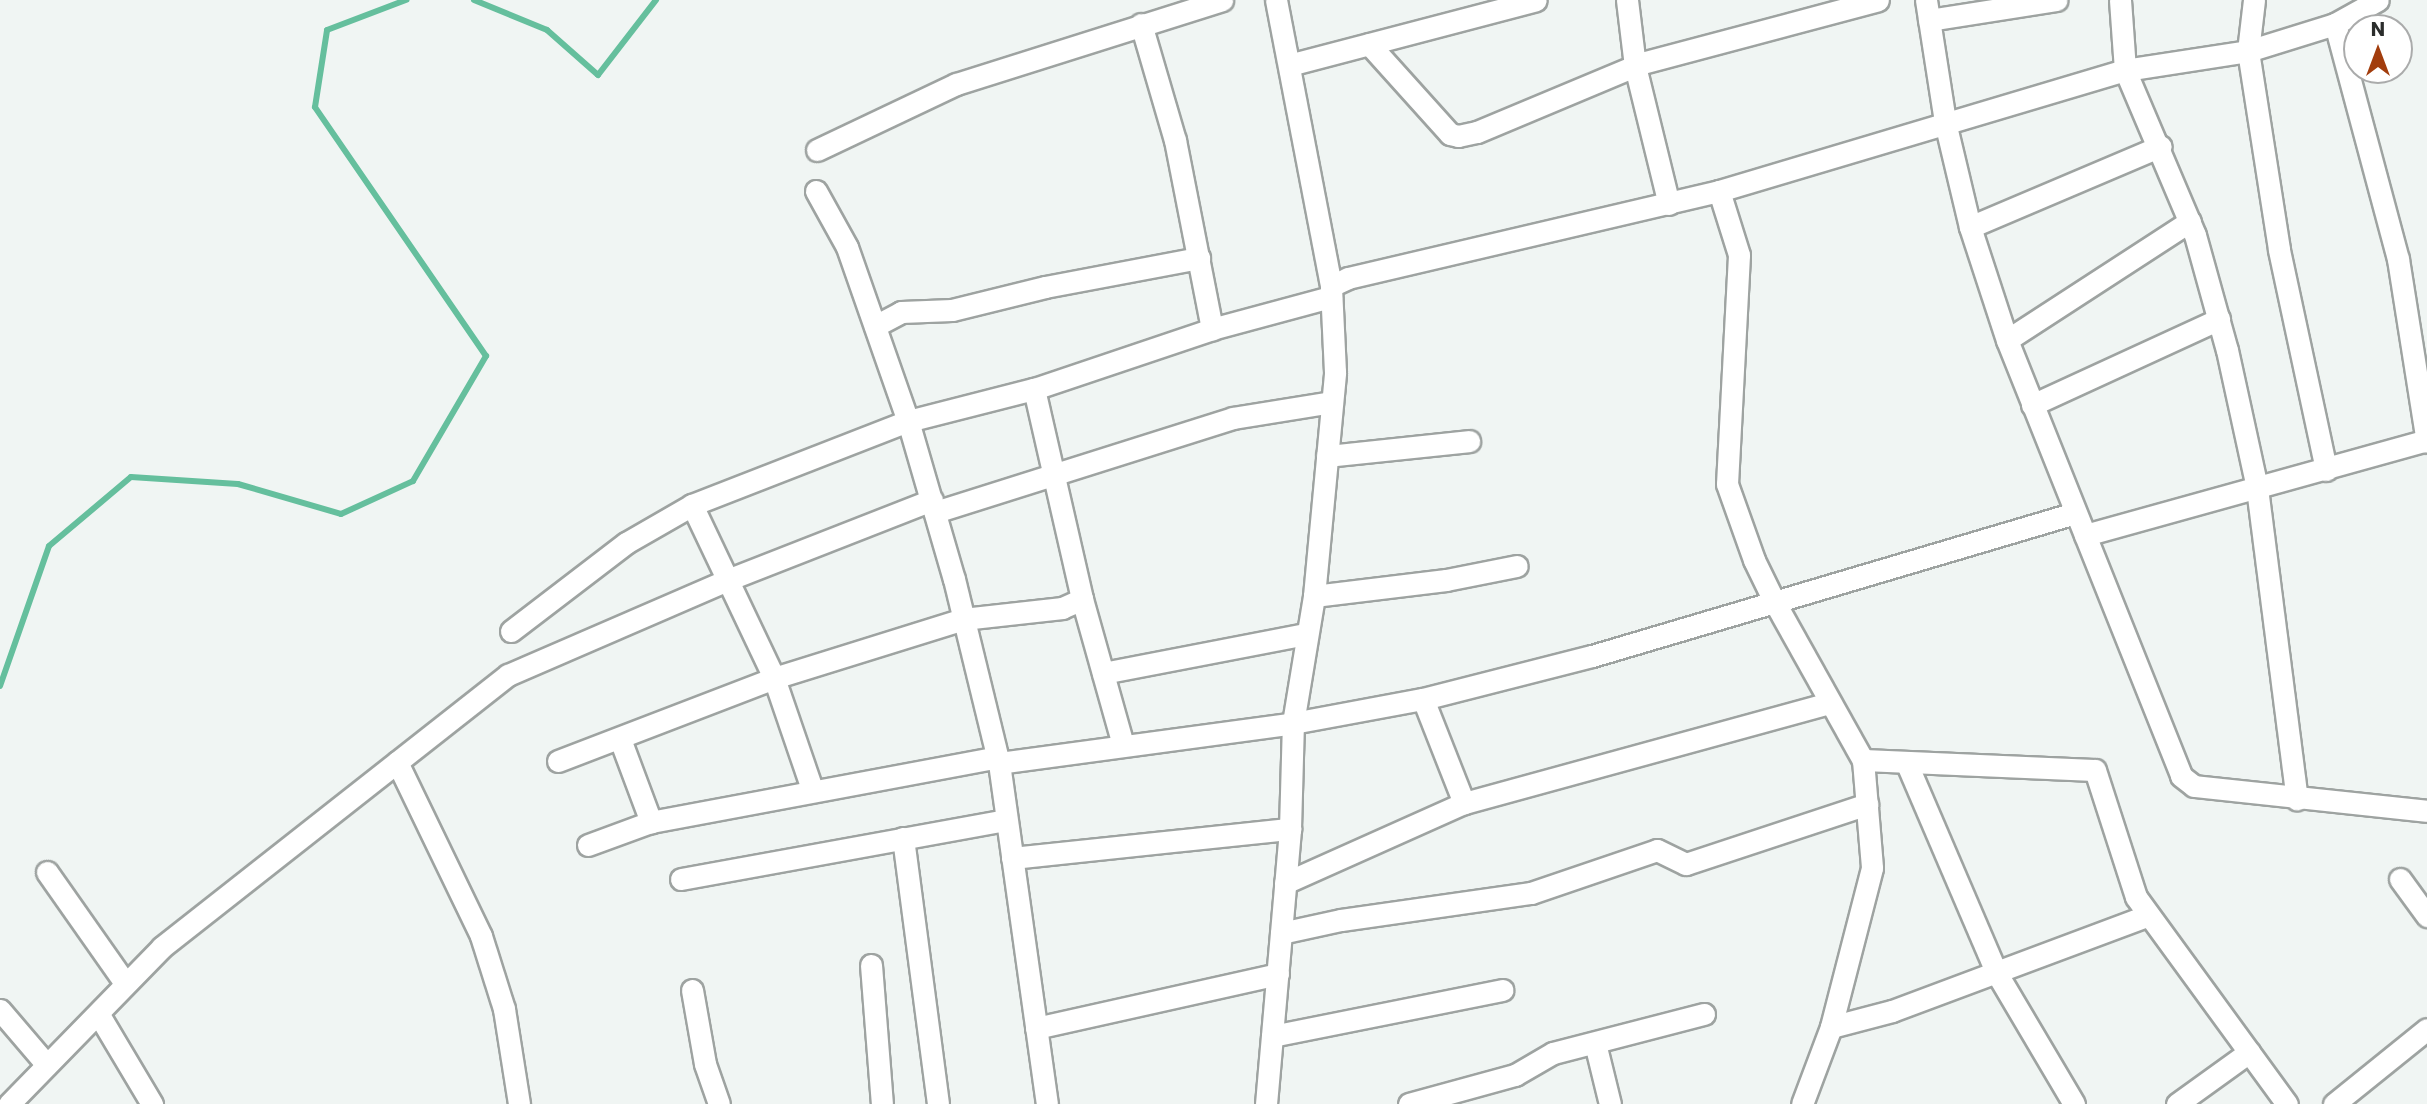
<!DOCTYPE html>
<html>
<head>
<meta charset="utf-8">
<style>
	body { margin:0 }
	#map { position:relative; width:2427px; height:1104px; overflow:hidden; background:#f0f5f3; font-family:Poppins,sans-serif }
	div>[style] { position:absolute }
	.stream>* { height:6px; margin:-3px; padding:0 3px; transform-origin:3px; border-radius:3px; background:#65bf9d }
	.roads { filter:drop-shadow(2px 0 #9ea3a1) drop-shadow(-2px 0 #9ea3a1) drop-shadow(0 2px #9ea3a1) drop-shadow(0 -2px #9ea3a1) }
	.street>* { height:21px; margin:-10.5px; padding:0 10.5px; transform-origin:10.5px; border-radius:10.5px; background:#fff }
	span { translate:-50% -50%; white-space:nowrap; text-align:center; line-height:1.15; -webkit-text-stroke:7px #fff; paint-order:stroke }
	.north { position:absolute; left:2343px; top:14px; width:70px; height:70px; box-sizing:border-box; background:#fff; border:2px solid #aaabab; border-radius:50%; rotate:0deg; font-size:19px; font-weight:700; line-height:28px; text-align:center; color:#2b2d2c }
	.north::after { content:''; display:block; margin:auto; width:24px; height:32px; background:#a23d0d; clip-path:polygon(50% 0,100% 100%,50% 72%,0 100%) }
</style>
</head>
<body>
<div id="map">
	<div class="stream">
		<i style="left:474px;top:0;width:79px;rotate:22.3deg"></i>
		<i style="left:547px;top:30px;width:68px;rotate:41.4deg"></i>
		<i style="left:598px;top:75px;width:95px;rotate:-52.3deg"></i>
		<i style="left:0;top:686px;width:148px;rotate:-70.7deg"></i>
		<i style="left:49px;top:546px;width:107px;rotate:-40.1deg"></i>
		<i style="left:131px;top:477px;width:107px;rotate:3.7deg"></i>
		<i style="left:238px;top:484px;width:107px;rotate:16.2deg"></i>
		<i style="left:341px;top:514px;width:79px;rotate:-24.6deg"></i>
		<i style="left:413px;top:481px;width:145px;rotate:-59.7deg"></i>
		<i style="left:486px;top:356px;width:302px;rotate:-124.5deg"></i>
		<i style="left:315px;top:107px;width:78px;rotate:-81.1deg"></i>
		<i style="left:327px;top:30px;width:85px;rotate:-20.8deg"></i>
	</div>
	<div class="roads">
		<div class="street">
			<i style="left:1276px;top:0;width:291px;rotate:79.1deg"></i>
			<i style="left:1627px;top:0;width:66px;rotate:83.1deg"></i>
			<i style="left:1635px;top:66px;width:142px;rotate:76.2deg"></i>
			<i style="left:1926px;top:0;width:123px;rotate:81.1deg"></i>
			<i style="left:1945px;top:122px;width:108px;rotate:76.6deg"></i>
			<i style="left:1970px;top:227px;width:119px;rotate:71.9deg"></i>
			<i style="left:2007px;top:340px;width:469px;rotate:68.2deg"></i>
			<i style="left:2181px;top:776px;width:16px;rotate:38deg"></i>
			<i style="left:2194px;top:786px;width:234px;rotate:6.1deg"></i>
			<i style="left:2120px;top:0;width:70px;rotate:85.9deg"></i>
			<i style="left:2125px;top:70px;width:179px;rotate:67deg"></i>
			<i style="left:2195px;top:235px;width:119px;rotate:74.5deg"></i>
			<i style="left:2227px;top:350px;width:141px;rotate:77.7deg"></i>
			<i style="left:2257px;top:488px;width:314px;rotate:82.7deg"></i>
			<i style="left:2254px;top:0;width:51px;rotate:96.7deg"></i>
			<i style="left:2248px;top:51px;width:201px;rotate:81.1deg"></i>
			<i style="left:2279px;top:250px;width:225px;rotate:77.9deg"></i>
			<i style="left:1929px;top:20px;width:129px;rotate:-8.9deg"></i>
			<i style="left:1141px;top:24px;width:121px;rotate:73.7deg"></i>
			<i style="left:1175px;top:140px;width:193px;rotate:78.9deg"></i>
			<i style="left:2335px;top:24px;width:243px;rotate:75deg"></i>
			<i style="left:2398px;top:259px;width:185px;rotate:81deg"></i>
			<i style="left:1369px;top:44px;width:121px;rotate:48deg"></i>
			<i style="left:1450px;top:134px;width:8px;rotate:14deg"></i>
			<i style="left:1458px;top:136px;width:19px;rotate:-12deg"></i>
			<i style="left:1477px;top:132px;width:179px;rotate:-22.7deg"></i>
			<i style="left:1642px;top:63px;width:244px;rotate:-14.9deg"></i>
			<i style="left:1289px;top:65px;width:255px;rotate:-14.7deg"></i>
			<i style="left:817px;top:150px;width:154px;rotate:-25.4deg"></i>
			<i style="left:956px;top:84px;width:279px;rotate:-17.5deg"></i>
			<i style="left:816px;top:191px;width:64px;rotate:61deg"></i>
			<i style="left:847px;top:247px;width:184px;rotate:70.7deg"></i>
			<i style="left:908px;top:421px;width:165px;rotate:73.8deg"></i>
			<i style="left:954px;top:579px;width:189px;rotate:76.3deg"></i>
			<i style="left:999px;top:763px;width:344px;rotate:82deg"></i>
			<i style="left:1719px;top:191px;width:67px;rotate:72.6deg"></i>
			<i style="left:1739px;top:255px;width:229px;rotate:93deg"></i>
			<i style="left:1727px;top:484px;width:81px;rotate:70.4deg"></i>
			<i style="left:1754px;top:560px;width:46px;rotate:64deg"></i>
			<i style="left:1774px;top:601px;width:182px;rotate:60.8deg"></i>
			<i style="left:1863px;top:760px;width:108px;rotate:85.2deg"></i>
			<i style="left:1872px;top:868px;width:164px;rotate:104.5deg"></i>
			<i style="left:1831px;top:1027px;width:82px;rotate:110.6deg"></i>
			<i style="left:1970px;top:227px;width:207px;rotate:-23deg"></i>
			<i style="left:875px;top:326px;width:30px;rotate:-28deg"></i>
			<i style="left:901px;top:312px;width:51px;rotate:-2.2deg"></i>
			<i style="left:952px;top:310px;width:96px;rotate:-13.9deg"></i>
			<i style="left:1045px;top:287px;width:157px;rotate:-10.7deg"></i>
			<i style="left:2007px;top:340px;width:218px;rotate:-33deg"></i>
			<i style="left:1034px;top:389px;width:215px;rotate:77.1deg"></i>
			<i style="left:1082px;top:599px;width:152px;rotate:74.3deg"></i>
			<i style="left:2032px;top:405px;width:206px;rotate:-24.7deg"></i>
			<i style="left:1327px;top:456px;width:143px;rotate:-6deg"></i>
			<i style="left:692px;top:505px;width:191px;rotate:64.6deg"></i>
			<i style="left:774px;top:678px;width:117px;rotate:71.1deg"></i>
			<i style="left:935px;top:512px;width:312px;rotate:-17.5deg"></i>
			<i style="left:1233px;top:418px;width:100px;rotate:-9.2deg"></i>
			<i style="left:2085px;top:535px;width:355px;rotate:-15.5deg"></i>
			<i style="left:1314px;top:596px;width:133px;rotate:-6.9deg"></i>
			<i style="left:1446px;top:580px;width:72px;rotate:-11.2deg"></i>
			<i style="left:511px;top:631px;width:145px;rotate:-37.4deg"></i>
			<i style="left:626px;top:543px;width:76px;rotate:-29.9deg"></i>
			<i style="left:692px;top:505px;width:232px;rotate:-21.3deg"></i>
			<i style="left:908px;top:421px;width:130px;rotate:-14.3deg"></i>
			<i style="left:1034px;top:389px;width:188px;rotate:-18.6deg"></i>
			<i style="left:1212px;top:329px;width:123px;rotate:-15.1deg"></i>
			<i style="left:1103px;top:673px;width:207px;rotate:-10.9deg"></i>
			<i style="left:1423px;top:699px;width:112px;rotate:68.5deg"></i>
			<i style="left:620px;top:739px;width:89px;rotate:69.5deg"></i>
			<i style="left:1863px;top:760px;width:232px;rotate:2.5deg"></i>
			<i style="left:2095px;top:770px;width:133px;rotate:72.1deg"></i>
			<i style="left:2136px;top:897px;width:256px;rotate:53.9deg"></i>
			<i style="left:558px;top:761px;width:231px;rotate:-21deg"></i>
			<i style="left:774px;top:678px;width:198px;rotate:-17.3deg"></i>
			<i style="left:963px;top:619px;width:100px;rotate:-6.3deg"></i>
			<i style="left:1062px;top:608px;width:22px;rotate:-24deg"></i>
			<i style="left:397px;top:762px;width:193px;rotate:64.2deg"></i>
			<i style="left:481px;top:936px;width:77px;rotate:72.5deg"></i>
			<i style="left:504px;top:1009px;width:96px;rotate:81deg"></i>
			<i style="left:999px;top:763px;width:297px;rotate:-7.7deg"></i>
			<i style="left:1293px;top:723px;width:132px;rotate:-10.5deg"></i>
			<i style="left:1423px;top:699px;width:174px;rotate:-14.3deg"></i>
			<i style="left:1592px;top:656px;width:504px;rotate:-16.49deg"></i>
			<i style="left:1907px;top:764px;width:226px;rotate:66.8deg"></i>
			<i style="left:1996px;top:972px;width:153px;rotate:59.4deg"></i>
			<i style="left:903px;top:838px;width:268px;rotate:82.5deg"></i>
			<i style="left:588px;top:845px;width:67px;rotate:-20.1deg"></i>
			<i style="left:651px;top:822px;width:352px;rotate:-10.6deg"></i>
			<i style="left:1012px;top:858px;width:280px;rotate:-6deg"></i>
			<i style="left:47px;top:872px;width:136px;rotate:54.9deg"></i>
			<i style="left:681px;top:879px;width:330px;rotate:-10.3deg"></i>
			<i style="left:2400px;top:879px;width:46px;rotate:53.9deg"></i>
			<i style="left:1285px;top:883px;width:196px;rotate:-24.1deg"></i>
			<i style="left:1464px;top:803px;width:379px;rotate:-15.3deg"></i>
			<i style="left:1281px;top:933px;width:61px;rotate:-12.2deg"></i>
			<i style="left:1341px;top:920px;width:192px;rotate:-8.1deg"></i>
			<i style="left:1531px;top:893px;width:133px;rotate:-18.8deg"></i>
			<i style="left:1657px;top:850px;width:32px;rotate:26deg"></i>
			<i style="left:1686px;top:864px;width:191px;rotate:-18.3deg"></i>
			<i style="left:871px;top:965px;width:139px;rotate:85.5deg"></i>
			<i style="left:692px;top:990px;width:75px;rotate:80deg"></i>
			<i style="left:705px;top:1064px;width:42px;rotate:70.7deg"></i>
			<i style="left:0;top:1010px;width:72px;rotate:49.5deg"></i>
			<i style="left:99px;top:1015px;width:104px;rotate:59.2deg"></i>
			<i style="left:1831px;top:1027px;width:63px;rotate:-14.7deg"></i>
			<i style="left:1892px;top:1011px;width:274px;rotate:-20.5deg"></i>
			<i style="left:1036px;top:1028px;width:248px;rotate:-12.6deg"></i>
			<i style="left:1272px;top:1036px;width:235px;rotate:-11.3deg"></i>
			<i style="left:1595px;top:1043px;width:63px;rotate:76.2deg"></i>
			<i style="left:9px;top:1104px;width:219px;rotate:-45.7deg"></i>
			<i style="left:162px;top:947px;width:440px;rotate:-38.2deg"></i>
			<i style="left:508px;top:675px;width:242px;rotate:-23.4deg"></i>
			<i style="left:730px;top:579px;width:217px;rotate:-21.4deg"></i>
			<i style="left:1266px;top:1104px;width:276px;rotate:-85deg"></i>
			<i style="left:1290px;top:829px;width:106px;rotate:-88.4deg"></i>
			<i style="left:1293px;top:723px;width:129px;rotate:-80.6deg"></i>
			<i style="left:1314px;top:596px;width:225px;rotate:-84.6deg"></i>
			<i style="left:1335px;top:372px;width:86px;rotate:-92.7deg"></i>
			<i style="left:1331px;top:286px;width:19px;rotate:-25deg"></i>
			<i style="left:1348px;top:278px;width:381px;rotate:-13.2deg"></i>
			<i style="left:1719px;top:191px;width:424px;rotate:-16.6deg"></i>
			<i style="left:2125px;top:70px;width:124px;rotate:-8.8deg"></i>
			<i style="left:2248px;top:51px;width:91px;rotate:-17.2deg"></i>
			<i style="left:2335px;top:24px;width:49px;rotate:-29.2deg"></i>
			<i style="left:1409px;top:1104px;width:110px;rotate:-15.3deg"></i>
			<i style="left:1515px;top:1075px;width:44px;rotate:-30.1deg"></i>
			<i style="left:1553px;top:1053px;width:156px;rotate:-14.5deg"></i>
			<i style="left:2177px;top:1104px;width:89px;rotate:-35.8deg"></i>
			<i style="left:2334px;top:1104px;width:119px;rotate:-38.9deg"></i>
		</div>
	</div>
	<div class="north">N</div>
</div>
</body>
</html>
